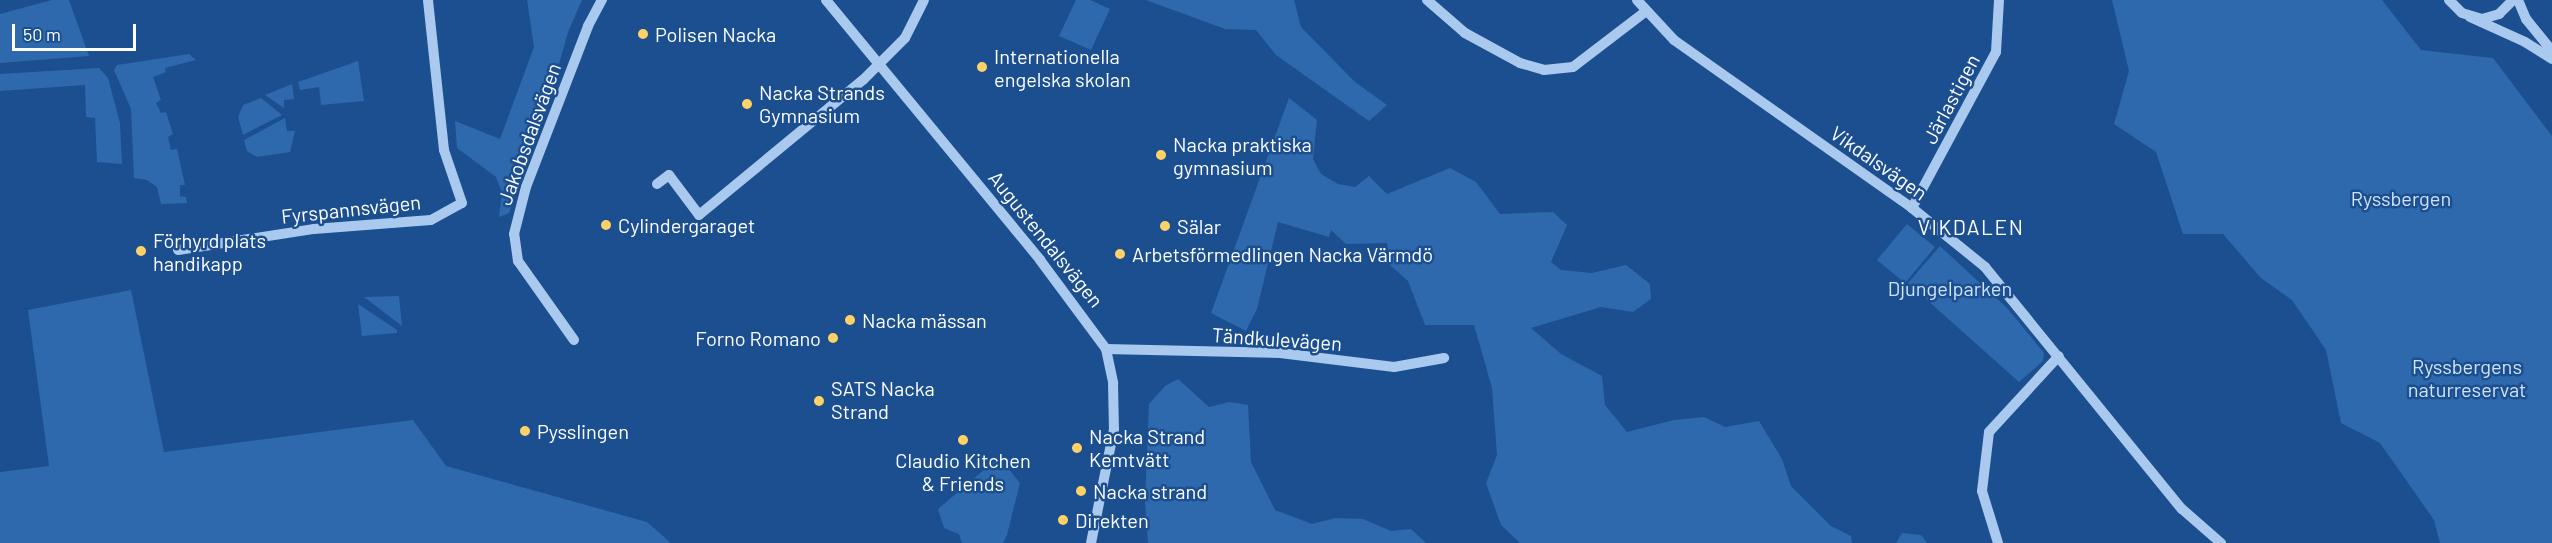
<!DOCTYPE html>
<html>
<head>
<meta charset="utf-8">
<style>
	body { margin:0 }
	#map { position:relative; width:2552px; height:543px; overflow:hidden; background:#1b4f8f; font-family:Barlow,sans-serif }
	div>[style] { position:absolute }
	.green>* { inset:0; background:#2e69ad }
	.minor>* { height:10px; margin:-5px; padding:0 5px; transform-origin:5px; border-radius:5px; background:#a9c9ee }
	.dots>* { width:16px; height:16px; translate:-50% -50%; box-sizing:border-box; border:3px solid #1b4f8f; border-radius:50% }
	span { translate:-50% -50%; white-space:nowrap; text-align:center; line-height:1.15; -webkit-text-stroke:5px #1b4f8f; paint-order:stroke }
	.poi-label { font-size:20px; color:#fff }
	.left { translate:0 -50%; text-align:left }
	.right { translate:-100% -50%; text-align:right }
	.street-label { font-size:20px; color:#fff }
	.park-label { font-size:20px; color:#cfe3fa }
	.neighbourhood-label { font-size:21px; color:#fff; letter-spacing:1.5px }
	.scale { position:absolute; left:12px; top:24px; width:124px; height:27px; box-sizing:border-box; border:3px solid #fff; border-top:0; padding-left:8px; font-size:18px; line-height:21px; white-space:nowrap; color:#fff; -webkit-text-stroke:4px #1b4f8f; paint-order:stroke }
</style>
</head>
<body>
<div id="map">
	<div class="green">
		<i style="clip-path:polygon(52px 0,69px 0,89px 56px,0 63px,0 14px)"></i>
		<i style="clip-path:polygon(527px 0,582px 0,568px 32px,548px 104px,509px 213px,499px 217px,502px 193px,496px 177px,457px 148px,455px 121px,500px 139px,534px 47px)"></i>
		<i style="clip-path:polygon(1076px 0,1090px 0,1110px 9px,1091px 50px,1059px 36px)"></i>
		<i style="clip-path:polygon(1146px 0,1294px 0,1301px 27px,1355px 82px,1387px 105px,1369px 121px,1276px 55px,1256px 30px,1225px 29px)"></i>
		<i style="clip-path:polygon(2112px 0,2382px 0,2421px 50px,2493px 58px,2552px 136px,2552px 543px,2440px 543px,2434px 520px,2380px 443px,2341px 423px,2326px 350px,2292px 300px,2261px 278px,2223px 234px,2183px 234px,2156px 152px,2114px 124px,2129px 71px)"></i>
		<i style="clip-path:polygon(189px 54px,196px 60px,165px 68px,166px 72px,153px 77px,161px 100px,156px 103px,161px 113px,166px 112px,173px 134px,168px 137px,171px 150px,177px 149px,185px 185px,180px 185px,180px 196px,186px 197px,187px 203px,161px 204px,157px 187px,147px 180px,134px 178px,131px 109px,114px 70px,117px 65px)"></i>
		<i style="clip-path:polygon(358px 61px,364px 101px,321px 105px,319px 87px,300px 90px,298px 82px)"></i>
		<i style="clip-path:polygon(99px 68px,108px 78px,120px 123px,122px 164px,97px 162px,95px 118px,86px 117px,85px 85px,0 91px,0 74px)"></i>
		<i style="clip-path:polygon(292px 84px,294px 99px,284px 100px,284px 108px,265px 95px)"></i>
		<i style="clip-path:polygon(261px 98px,282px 115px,243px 135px,238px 117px,243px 105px)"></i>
		<i style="clip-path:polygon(1289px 98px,1317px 120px,1313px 159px,1321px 174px,1338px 184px,1355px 187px,1369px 176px,1387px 194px,1450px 168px,1476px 182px,1500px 214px,1553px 212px,1567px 225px,1551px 262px,1561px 270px,1592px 273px,1626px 265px,1650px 284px,1651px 299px,1633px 312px,1601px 307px,1531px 328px,1561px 354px,1602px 376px,1605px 405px,1627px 432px,1674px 420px,1704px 417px,1725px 427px,1759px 421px,1782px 459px,1791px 486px,1831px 526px,1851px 536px,1852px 543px,1520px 543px,1501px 525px,1486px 483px,1497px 455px,1492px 388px,1474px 325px,1425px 325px,1408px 281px,1390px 265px,1387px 243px,1346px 244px,1331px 230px,1329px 237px,1278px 222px,1257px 309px,1246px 331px,1211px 313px)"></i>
		<i style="clip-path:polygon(285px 118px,287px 131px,295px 131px,290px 152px,257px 157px,247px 151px,244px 140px)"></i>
		<i style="clip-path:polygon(1907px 224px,1935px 247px,1905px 283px,1877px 260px)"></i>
		<i style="clip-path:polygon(1940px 246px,2008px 309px,2044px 353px,2043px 361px,2019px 382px,1908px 283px)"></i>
		<i style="clip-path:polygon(131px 290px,164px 452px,413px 420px,446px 466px,647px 522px,671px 543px,0 543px,0 472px,49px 466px,28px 310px)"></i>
		<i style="clip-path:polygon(399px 296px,402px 326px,364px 297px)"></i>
		<i style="clip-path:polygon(358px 304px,397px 330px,397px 333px,362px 336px)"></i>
		<i style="clip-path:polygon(1178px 379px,1209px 407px,1229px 402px,1248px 405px,1251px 462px,1275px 510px,1312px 524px,1335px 518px,1363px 519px,1391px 531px,1411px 529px,1426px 543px,1148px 543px,1145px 502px,1149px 404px,1165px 386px)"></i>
		<i style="clip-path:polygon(999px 457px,1020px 483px,1007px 535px,1003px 543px,962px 543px,959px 534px,944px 528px,938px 509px)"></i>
		<i style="clip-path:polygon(1902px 533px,1921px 535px,1927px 543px,1896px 543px)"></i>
	</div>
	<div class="minor">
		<i style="left:826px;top:0;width:337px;rotate:50.5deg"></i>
		<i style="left:1040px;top:260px;width:111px;rotate:53.4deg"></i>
		<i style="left:1106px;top:349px;width:35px;rotate:78deg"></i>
		<i style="left:1113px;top:383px;width:46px;rotate:88.8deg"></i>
		<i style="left:1114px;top:429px;width:116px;rotate:101.4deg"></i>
		<i style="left:1427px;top:0;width:50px;rotate:41deg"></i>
		<i style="left:1465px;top:33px;width:63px;rotate:28.6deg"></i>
		<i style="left:1520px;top:63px;width:25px;rotate:16deg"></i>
		<i style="left:1544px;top:70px;width:29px;rotate:-6deg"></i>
		<i style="left:1573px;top:67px;width:91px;rotate:-37.4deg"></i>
		<i style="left:1637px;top:0;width:54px;rotate:47.2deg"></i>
		<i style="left:1674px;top:40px;width:291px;rotate:35.2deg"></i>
		<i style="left:1912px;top:208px;width:94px;rotate:38.9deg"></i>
		<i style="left:1985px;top:267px;width:312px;rotate:50.9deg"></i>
		<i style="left:2182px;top:509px;width:52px;rotate:41.1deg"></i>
		<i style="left:2449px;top:0;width:18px;rotate:45deg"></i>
		<i style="left:2462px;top:13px;width:21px;rotate:17deg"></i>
		<i style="left:2482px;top:19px;width:18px;rotate:-16deg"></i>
		<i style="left:2499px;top:14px;width:20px;rotate:-45deg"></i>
		<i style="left:2518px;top:0;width:21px;rotate:67deg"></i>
		<i style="left:2526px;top:19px;width:41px;rotate:50.9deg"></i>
		<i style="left:2470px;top:17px;width:60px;rotate:24.4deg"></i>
		<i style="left:2525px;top:42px;width:32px;rotate:32deg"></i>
		<i style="left:657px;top:184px;width:15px;rotate:-37deg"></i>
		<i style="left:669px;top:175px;width:50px;rotate:53.1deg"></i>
		<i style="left:699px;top:215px;width:212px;rotate:-39.5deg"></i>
		<i style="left:863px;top:80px;width:59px;rotate:-45deg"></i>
		<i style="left:905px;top:38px;width:42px;rotate:-63.4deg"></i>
		<i style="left:1912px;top:208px;width:177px;rotate:-61.7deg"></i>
		<i style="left:1996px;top:52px;width:52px;rotate:-86.7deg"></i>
		<i style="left:178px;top:250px;width:138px;rotate:-8.8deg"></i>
		<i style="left:314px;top:229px;width:117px;rotate:-4.4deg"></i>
		<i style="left:431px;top:220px;width:35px;rotate:-29deg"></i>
		<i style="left:462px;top:203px;width:56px;rotate:-108.8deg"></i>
		<i style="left:444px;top:150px;width:151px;rotate:-96.1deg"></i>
		<i style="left:574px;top:340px;width:97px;rotate:-125.3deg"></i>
		<i style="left:518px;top:261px;width:27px;rotate:-98deg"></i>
		<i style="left:514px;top:234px;width:49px;rotate:-75.7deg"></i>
		<i style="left:526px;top:187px;width:173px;rotate:-68.9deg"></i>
		<i style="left:588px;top:26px;width:30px;rotate:-62deg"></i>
		<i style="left:1106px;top:349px;width:174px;rotate:1.3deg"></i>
		<i style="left:1280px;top:353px;width:115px;rotate:7deg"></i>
		<i style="left:1394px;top:367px;width:51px;rotate:-10.2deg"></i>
		<i style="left:1998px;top:543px;width:54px;rotate:-107.1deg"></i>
		<i style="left:1982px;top:491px;width:59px;rotate:-83.2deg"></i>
		<i style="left:1989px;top:432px;width:103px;rotate:-47.4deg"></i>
	</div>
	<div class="dots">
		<i style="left:643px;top:34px;background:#ffd166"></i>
		<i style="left:982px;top:67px;background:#ffd166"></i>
		<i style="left:747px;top:104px;background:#ffd166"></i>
		<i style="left:1161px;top:155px;background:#ffd166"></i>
		<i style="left:606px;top:225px;background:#ffd166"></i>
		<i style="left:1165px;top:226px;background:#ffd166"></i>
		<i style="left:141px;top:251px;background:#ffd166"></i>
		<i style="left:1120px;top:254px;background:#ffd166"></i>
		<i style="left:850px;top:320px;background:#ffd166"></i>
		<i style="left:833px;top:338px;background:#ffd166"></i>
		<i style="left:819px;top:401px;background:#ffd166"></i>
		<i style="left:525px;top:431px;background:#ffd166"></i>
		<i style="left:963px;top:440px;background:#ffd166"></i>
		<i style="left:1077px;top:448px;background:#ffd166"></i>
		<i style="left:1081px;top:491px;background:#ffd166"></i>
		<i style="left:1063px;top:520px;background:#ffd166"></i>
	</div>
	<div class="poi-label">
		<span class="left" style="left:655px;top:34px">Polisen Nacka</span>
		<span class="left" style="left:994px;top:68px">Internationella<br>engelska skolan</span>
		<span class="left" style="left:759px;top:104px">Nacka Strands<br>Gymnasium</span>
		<span class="left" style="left:1173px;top:156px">Nacka praktiska<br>gymnasium</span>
		<span class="left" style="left:618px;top:225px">Cylindergaraget</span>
		<span class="left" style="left:1177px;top:226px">Sälar</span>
		<span class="left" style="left:153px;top:252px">Förhyrd plats<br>handikapp</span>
		<span class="left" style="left:1132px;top:254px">Arbetsförmedlingen Nacka Värmdö</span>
		<span class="left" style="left:862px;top:320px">Nacka mässan</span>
		<span class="right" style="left:821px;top:338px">Forno Romano</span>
		<span class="left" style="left:831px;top:400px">SATS Nacka<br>Strand</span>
		<span class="left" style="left:537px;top:431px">Pysslingen</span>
		<span class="left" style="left:1089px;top:448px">Nacka Strand<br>Kemtvätt</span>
		<span style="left:963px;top:472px">Claudio Kitchen<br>&amp; Friends</span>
		<span class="left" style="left:1093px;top:491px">Nacka strand</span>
		<span class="left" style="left:1075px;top:520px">Direkten</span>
	</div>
	<div class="street-label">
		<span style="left:1951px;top:99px;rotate:-62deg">Järlastigen</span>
		<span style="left:529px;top:134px;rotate:-70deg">Jakobsdalsvägen</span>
		<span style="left:1879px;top:163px;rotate:35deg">Vikdalsvägen</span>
		<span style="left:351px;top:209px;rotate:-6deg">Fyrspannsvägen</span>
		<span style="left:1046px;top:239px;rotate:51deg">Augustendalsvägen</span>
		<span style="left:1277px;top:339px;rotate:4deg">Tändkulevägen</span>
	</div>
	<div class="park-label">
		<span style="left:2401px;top:198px">Ryssbergen</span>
		<span style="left:1950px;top:288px">Djungelparken</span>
		<span style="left:2467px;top:378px">Ryssbergens<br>naturreservat</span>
	</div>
	<div class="neighbourhood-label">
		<span style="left:1971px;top:227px">VIKDALEN</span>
	</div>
	<div class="scale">50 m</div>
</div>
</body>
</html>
